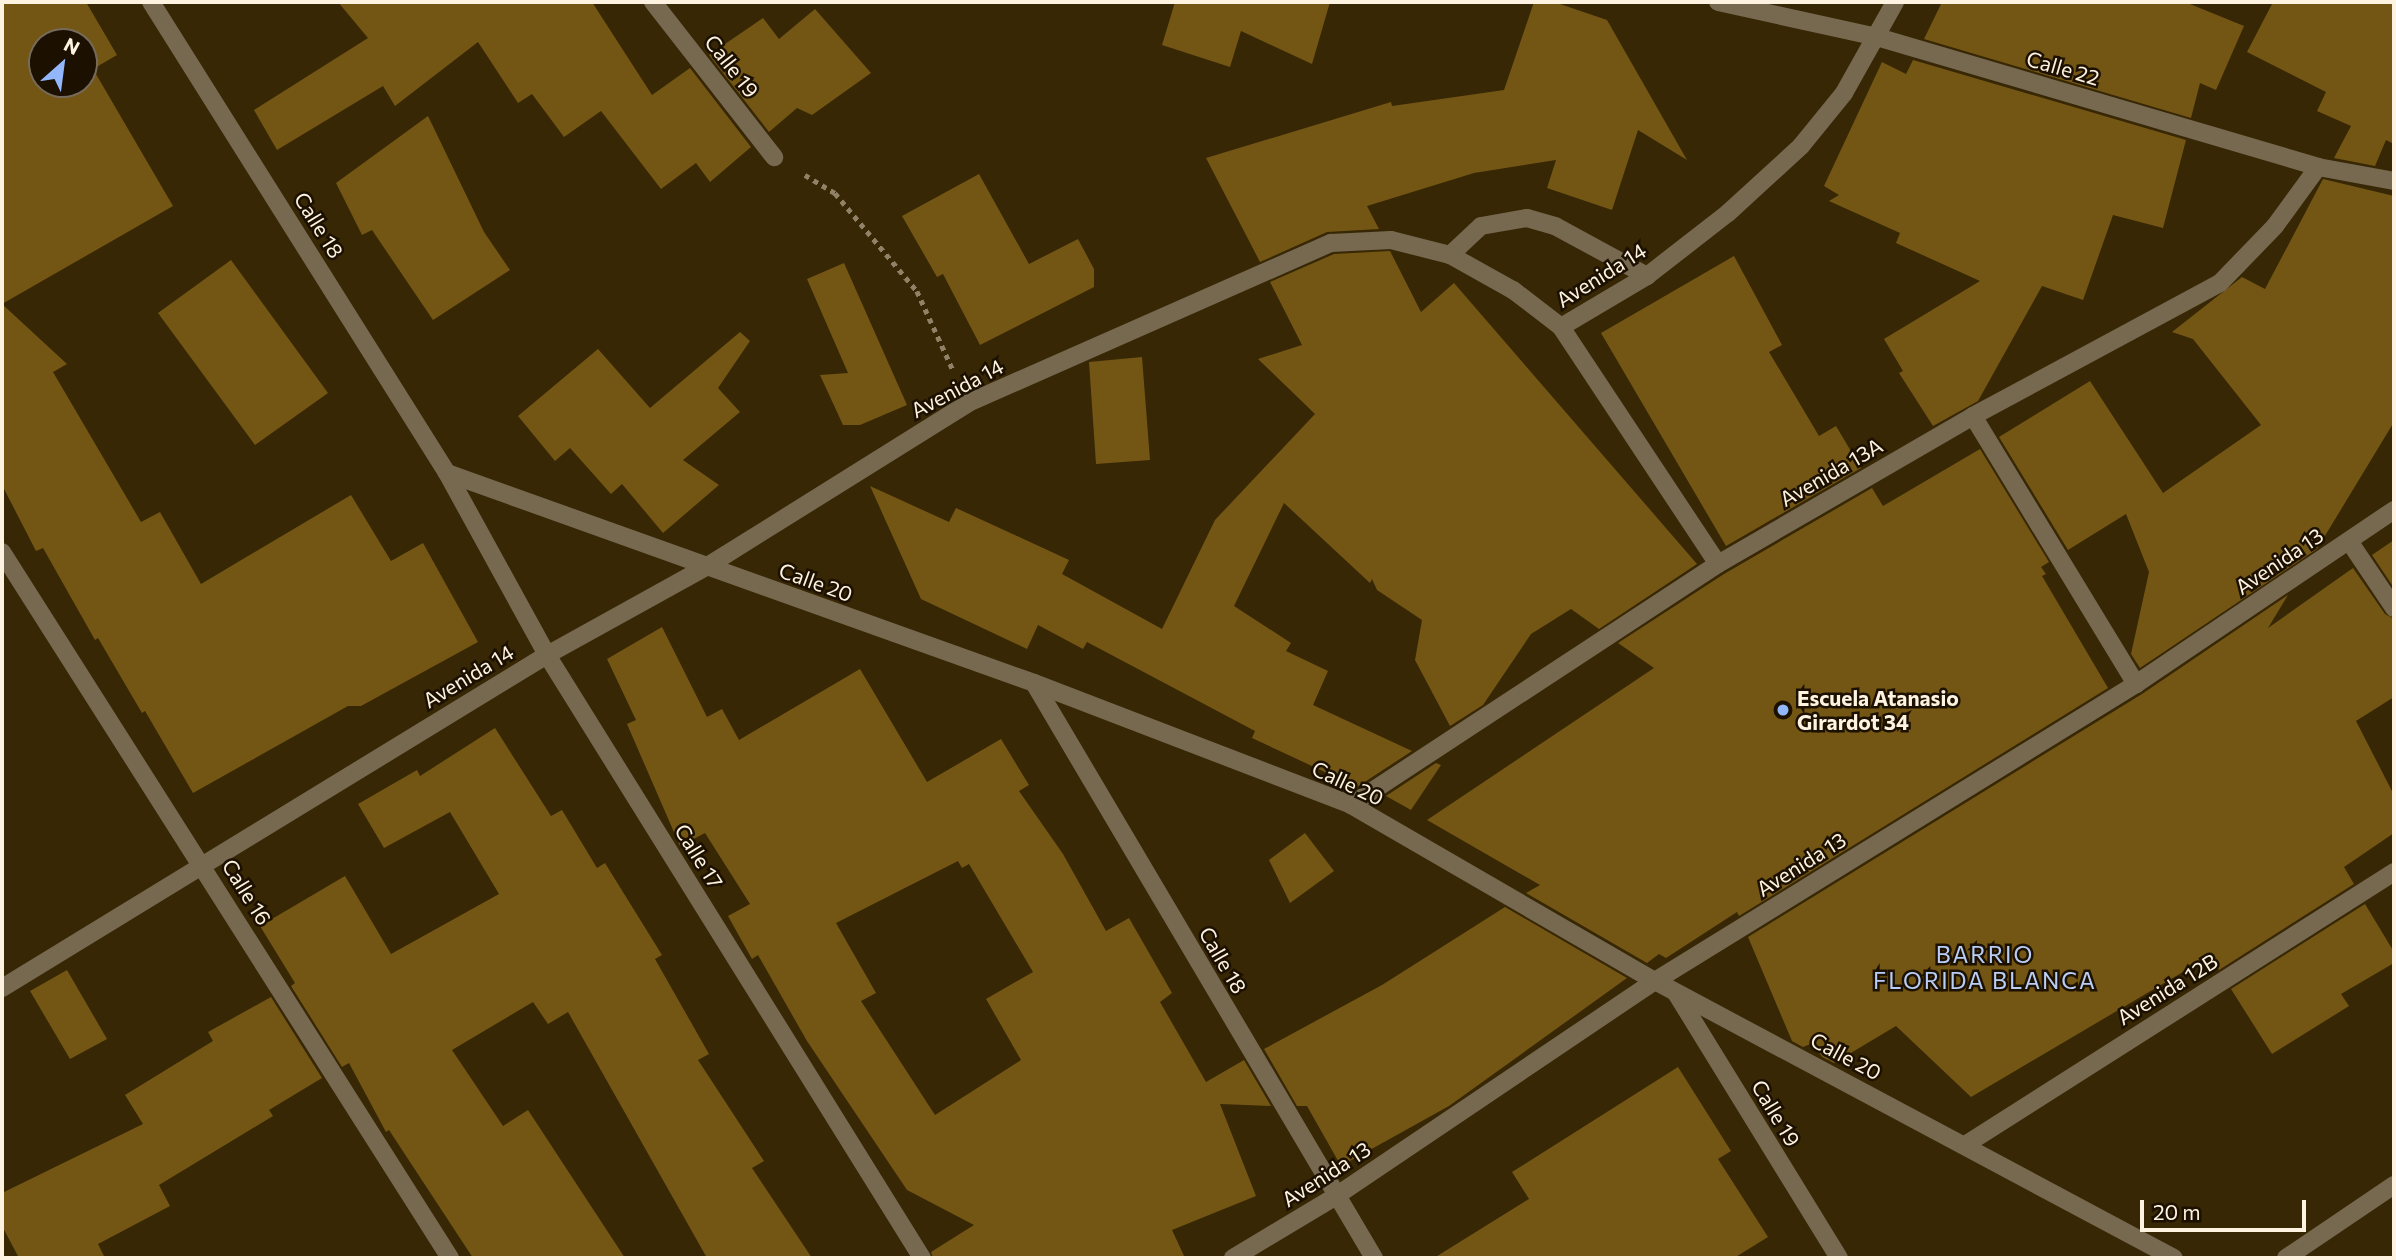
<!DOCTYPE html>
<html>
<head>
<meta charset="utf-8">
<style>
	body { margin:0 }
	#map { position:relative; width:2396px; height:1260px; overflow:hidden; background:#372704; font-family:Commissioner,sans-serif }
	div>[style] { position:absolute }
	.building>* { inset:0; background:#735614 }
	.path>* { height:4.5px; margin-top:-2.25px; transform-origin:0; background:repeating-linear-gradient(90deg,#8f8266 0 5px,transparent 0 10px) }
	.minor>* { height:18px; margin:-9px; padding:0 9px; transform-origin:9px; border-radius:9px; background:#766950 }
	.dots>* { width:19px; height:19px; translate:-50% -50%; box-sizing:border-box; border:4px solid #1c1000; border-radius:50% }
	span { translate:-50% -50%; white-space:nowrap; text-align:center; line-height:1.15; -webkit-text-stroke:5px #1c1000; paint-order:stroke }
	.street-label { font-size:21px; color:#fdf3e0 }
	.poi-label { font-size:21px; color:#fdf3e0; font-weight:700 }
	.left { translate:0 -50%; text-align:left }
	.neighbourhood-label { font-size:23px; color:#b9cef6; letter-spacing:2px }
	.frame { position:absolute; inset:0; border:4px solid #fdf3e0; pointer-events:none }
	.north { position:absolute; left:28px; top:28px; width:70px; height:70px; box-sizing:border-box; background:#1c1000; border:2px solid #766b5a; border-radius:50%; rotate:28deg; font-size:19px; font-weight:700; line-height:28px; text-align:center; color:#fdf3e0 }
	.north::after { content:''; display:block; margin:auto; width:24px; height:32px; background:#93b7fd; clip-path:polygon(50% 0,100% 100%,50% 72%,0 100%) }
	.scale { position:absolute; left:2140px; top:1200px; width:166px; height:32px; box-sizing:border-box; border:4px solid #fdf3e0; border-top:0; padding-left:9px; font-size:21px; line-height:24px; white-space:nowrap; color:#fdf3e0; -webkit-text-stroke:5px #1c1000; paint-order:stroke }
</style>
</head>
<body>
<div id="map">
	<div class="building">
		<i style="clip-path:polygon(evenodd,2px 2px,86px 2px,117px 55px,93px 69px,173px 206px,2px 304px,2px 2px,42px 42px,84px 42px,84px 84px,42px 84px,42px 42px)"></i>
		<i style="clip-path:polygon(338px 2px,592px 2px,652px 95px,690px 68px,751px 147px,710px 182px,696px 163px,661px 189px,601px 111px,564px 137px,532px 94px,518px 103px,478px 42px,395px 106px,383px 86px,277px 150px,254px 110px,368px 38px)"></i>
		<i style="clip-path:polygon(1175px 2px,1330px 2px,1312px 64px,1241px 31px,1230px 67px,1162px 45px)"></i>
		<i style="clip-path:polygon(1534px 2px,1554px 2px,1607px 20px,1687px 160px,1638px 130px,1612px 210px,1547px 188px,1556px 160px,1474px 173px,1367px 206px,1379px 229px,1327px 232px,1260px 262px,1206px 158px,1391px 102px,1392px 106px,1504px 90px)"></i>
		<i style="clip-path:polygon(1942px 2px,2185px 2px,2244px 26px,2216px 90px,2200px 83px,2191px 118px,1924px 39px)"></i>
		<i style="clip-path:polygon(2273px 2px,2394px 2px,2394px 144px,2386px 140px,2375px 166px,2334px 158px,2351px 126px,2317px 111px,2326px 92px,2247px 52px)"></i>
		<i style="clip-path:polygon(815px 9px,871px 73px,812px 115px,797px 108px,769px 132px,709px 55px,763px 18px,779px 39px)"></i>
		<i style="clip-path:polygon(1913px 60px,2186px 140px,2163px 228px,2113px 215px,2083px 300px,2042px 286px,1978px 401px,1933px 426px,1899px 373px,1903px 371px,1884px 339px,1980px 281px,1896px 243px,1900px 233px,1829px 201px,1839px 195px,1824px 186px,1882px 62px,1906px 74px)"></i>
		<i style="clip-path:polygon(428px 116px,484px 232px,510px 270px,433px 320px,372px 230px,362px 235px,336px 183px)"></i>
		<i style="clip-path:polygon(979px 174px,1029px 264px,1078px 239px,1094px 269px,1094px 287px,980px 345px,943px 274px,937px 277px,902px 216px)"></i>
		<i style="clip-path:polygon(2323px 179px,2394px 196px,2394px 422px,2317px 549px,2140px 668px,2131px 654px,2149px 572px,2126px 514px,2068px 550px,1999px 437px,2090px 381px,2163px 493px,2261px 425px,2193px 339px,2172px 332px,2242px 277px,2265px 289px)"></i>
		<i style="clip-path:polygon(1390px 251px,1421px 312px,1454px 283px,1697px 564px,1599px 629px,1571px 609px,1531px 634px,1483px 705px,1450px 726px,1415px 660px,1422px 620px,1377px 590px,1372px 579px,1370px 583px,1284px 503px,1234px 606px,1291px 643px,1286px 651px,1328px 671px,1313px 705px,1412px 751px,1357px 787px,1252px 738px,1255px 731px,1087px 642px,1083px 649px,1038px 625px,1027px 649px,921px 599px,870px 486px,949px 522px,956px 508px,1069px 560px,1062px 574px,1162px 629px,1215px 520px,1315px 414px,1258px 359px,1302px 345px,1270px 282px,1334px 254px)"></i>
		<i style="clip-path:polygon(1734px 256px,1782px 345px,1769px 352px,1819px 436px,1836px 426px,1861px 468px,1726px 546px,1601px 333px)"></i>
		<i style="clip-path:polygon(231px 260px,328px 393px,255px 445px,158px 313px)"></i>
		<i style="clip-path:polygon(844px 263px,907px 405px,860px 425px,843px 425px,820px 375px,848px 373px,807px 279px)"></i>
		<i style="clip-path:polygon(2px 304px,67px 364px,53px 372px,141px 522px,160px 512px,201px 584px,351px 495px,391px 561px,423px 543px,478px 642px,361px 706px,348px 706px,193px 793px,145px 711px,142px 713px,98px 638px,95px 640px,43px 548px,36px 551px,2px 485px)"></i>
		<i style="clip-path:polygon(740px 332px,750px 341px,718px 388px,740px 412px,683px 460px,719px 485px,663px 533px,622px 484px,611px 494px,570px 448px,555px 461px,518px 416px,598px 349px,650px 408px)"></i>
		<i style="clip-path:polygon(1142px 357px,1150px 460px,1096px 464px,1089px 362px)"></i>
		<i style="clip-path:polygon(1980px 449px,2049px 562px,2041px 567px,2046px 574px,2042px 576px,2108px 688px,1739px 916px,1737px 912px,1666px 958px,1659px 954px,1647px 963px,1526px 893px,1540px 885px,1427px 820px,1654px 668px,1618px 643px,1724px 574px,1872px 488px,1883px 506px)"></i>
		<i style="clip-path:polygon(2394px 540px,2394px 588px,2372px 555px)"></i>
		<i style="clip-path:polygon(2353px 568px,2385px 614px,2394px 619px,2394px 697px,2356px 721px,2394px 795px,2394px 833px,2344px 867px,2354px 884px,2219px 970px,2210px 956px,1971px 1097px,1896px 1026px,1834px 1063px,1822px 1057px,1813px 1043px,1803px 1047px,1792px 1041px,1748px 937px,2142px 694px,2288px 595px,2268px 628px)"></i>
		<i style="clip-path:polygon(evenodd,662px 627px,707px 717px,722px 709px,739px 740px,860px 669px,927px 782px,1001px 739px,1029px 785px,1019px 791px,1063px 854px,1106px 931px,1129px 918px,1172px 993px,1160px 1002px,1206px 1082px,1244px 1060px,1271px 1106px,1220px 1104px,1256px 1196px,1172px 1230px,1185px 1258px,933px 1258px,931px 1252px,974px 1225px,907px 1190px,807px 1041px,758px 955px,752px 959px,728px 916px,750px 904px,705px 833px,680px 846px,627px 724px,636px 720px,607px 659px,662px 627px,958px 861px,962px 868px,969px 864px,1033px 972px,986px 999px,1021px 1060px,935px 1115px,861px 1001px,876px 993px,836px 923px,958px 861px)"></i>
		<i style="clip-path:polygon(495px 728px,551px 816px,562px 810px,597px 868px,605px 863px,662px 955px,655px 959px,709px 1054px,698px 1060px,764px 1161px,752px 1168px,812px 1258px,707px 1258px,568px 1012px,548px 1024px,533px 1002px,452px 1050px,503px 1126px,528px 1110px,625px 1258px,473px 1258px,389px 1130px,386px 1132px,349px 1063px,342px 1067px,291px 986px,295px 983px,260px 926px,345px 876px,391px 954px,499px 894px,450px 812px,384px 848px,358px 804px,417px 770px,420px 776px)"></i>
		<i style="clip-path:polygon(1436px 763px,1441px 765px,1411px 810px,1386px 796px)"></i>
		<i style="clip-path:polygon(1305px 833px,1334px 871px,1290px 903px,1269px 860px)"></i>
		<i style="clip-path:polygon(2365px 904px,2394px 952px,2394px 963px,2341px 994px,2349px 1006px,2272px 1054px,2231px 989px)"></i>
		<i style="clip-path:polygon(1505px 907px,1627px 978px,1449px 1106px,1341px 1166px,1307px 1106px,1297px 1106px,1264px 1049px,1382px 985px)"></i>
		<i style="clip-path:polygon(67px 970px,107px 1039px,70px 1059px,30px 991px)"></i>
		<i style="clip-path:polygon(271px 997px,322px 1078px,269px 1110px,273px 1116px,159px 1185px,170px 1206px,98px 1244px,105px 1258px,19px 1258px,2px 1226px,2px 1193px,143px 1124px,125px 1095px,213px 1041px,208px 1032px)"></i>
		<i style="clip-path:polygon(1678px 1067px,1731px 1151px,1718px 1159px,1768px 1237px,1734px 1258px,1434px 1258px,1529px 1199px,1512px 1172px)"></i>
	</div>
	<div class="path">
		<i style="left:805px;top:175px;width:35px;rotate:31deg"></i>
		<i style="left:835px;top:193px;width:128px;rotate:50.1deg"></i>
		<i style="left:917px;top:291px;width:87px;rotate:65.5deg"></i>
	</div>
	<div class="minor">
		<i style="left:151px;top:2px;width:556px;rotate:57.85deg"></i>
		<i style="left:447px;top:473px;width:208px;rotate:61.2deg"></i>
		<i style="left:547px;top:655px;width:710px;rotate:58.12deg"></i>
		<i style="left:653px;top:2px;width:197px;rotate:52deg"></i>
		<i style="left:1718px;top:2px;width:163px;rotate:12.4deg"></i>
		<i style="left:1877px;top:37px;width:460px;rotate:16.4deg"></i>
		<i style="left:2318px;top:167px;width:77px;rotate:10.4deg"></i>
		<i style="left:1450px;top:255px;width:42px;rotate:-43.1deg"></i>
		<i style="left:1481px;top:226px;width:47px;rotate:-9.9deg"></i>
		<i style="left:1527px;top:218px;width:29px;rotate:16deg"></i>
		<i style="left:1555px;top:226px;width:105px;rotate:28.5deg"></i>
		<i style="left:1561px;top:327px;width:100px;rotate:-30.7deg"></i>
		<i style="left:1647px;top:276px;width:103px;rotate:-37.9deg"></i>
		<i style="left:1728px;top:213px;width:99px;rotate:-42.5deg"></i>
		<i style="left:1801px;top:146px;width:68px;rotate:-50.9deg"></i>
		<i style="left:1844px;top:93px;width:104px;rotate:-60.7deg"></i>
		<i style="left:1973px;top:416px;width:314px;rotate:58.7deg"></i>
		<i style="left:447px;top:473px;width:623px;rotate:19.68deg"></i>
		<i style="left:1034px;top:683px;width:340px;rotate:21deg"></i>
		<i style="left:1351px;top:805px;width:351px;rotate:30.1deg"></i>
		<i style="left:1655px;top:981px;width:588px;rotate:28.09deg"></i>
		<i style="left:2349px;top:541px;width:81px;rotate:56.1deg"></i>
		<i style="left:2px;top:552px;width:836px;rotate:57.6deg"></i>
		<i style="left:1034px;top:683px;width:668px;rotate:59.4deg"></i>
		<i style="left:1351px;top:805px;width:439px;rotate:-33.3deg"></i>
		<i style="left:1718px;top:564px;width:295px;rotate:-30.1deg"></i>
		<i style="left:1973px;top:416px;width:281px;rotate:-28.3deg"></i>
		<i style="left:2220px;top:283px;width:79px;rotate:-46deg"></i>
		<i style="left:2275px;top:226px;width:73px;rotate:-53.9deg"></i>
		<i style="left:2px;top:988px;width:639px;rotate:-31.43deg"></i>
		<i style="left:547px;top:655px;width:182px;rotate:-29deg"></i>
		<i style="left:706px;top:567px;width:309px;rotate:-32deg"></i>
		<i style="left:968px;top:403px;width:397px;rotate:-23.8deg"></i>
		<i style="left:1331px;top:243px;width:60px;rotate:-2.9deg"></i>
		<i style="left:1391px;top:240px;width:61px;rotate:14.3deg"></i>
		<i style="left:1450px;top:255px;width:72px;rotate:29.1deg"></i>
		<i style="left:1513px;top:290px;width:61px;rotate:37.6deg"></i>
		<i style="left:1561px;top:327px;width:284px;rotate:56.5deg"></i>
		<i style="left:1676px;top:993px;width:311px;rotate:58.4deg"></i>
		<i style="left:1965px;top:1145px;width:508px;rotate:-32.47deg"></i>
		<i style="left:1233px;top:1258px;width:120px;rotate:-31deg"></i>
		<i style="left:1336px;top:1196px;width:385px;rotate:-34deg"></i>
		<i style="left:1655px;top:981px;width:565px;rotate:-31.69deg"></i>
		<i style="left:2136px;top:684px;width:311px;rotate:-34deg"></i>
		<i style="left:2286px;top:1258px;width:130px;rotate:-34.1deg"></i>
	</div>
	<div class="dots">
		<i style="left:1783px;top:710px;background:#93b7fd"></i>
	</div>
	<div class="street-label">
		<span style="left:732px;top:66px;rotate:52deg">Calle 19</span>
		<span style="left:2063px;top:68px;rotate:16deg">Calle 22</span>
		<span style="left:319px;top:225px;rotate:58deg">Calle 18</span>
		<span style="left:1601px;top:275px;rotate:-32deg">Avenida 14</span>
		<span style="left:957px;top:388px;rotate:-28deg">Avenida 14</span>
		<span style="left:1831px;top:472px;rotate:-30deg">Avenida 13A</span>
		<span style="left:2279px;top:561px;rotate:-34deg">Avenida 13</span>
		<span style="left:816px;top:582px;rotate:20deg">Calle 20</span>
		<span style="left:468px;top:676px;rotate:-31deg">Avenida 14</span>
		<span style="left:1348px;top:783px;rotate:25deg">Calle 20</span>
		<span style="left:699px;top:856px;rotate:58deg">Calle 17</span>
		<span style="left:1801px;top:864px;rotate:-32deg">Avenida 13</span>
		<span style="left:247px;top:892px;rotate:58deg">Calle 16</span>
		<span style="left:1223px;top:960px;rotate:60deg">Calle 18</span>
		<span style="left:2167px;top:989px;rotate:-32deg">Avenida 12B</span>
		<span style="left:1846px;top:1056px;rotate:28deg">Calle 20</span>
		<span style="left:1776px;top:1113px;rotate:59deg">Calle 19</span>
		<span style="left:1326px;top:1174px;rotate:-33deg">Avenida 13</span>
	</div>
	<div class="poi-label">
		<span class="left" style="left:1797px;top:710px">Escuela Atanasio<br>Girardot 34</span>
	</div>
	<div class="neighbourhood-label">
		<span style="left:1985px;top:967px">BARRIO<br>FLORIDA BLANCA</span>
	</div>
	<div class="frame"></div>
	<div class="north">N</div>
	<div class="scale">20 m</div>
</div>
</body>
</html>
